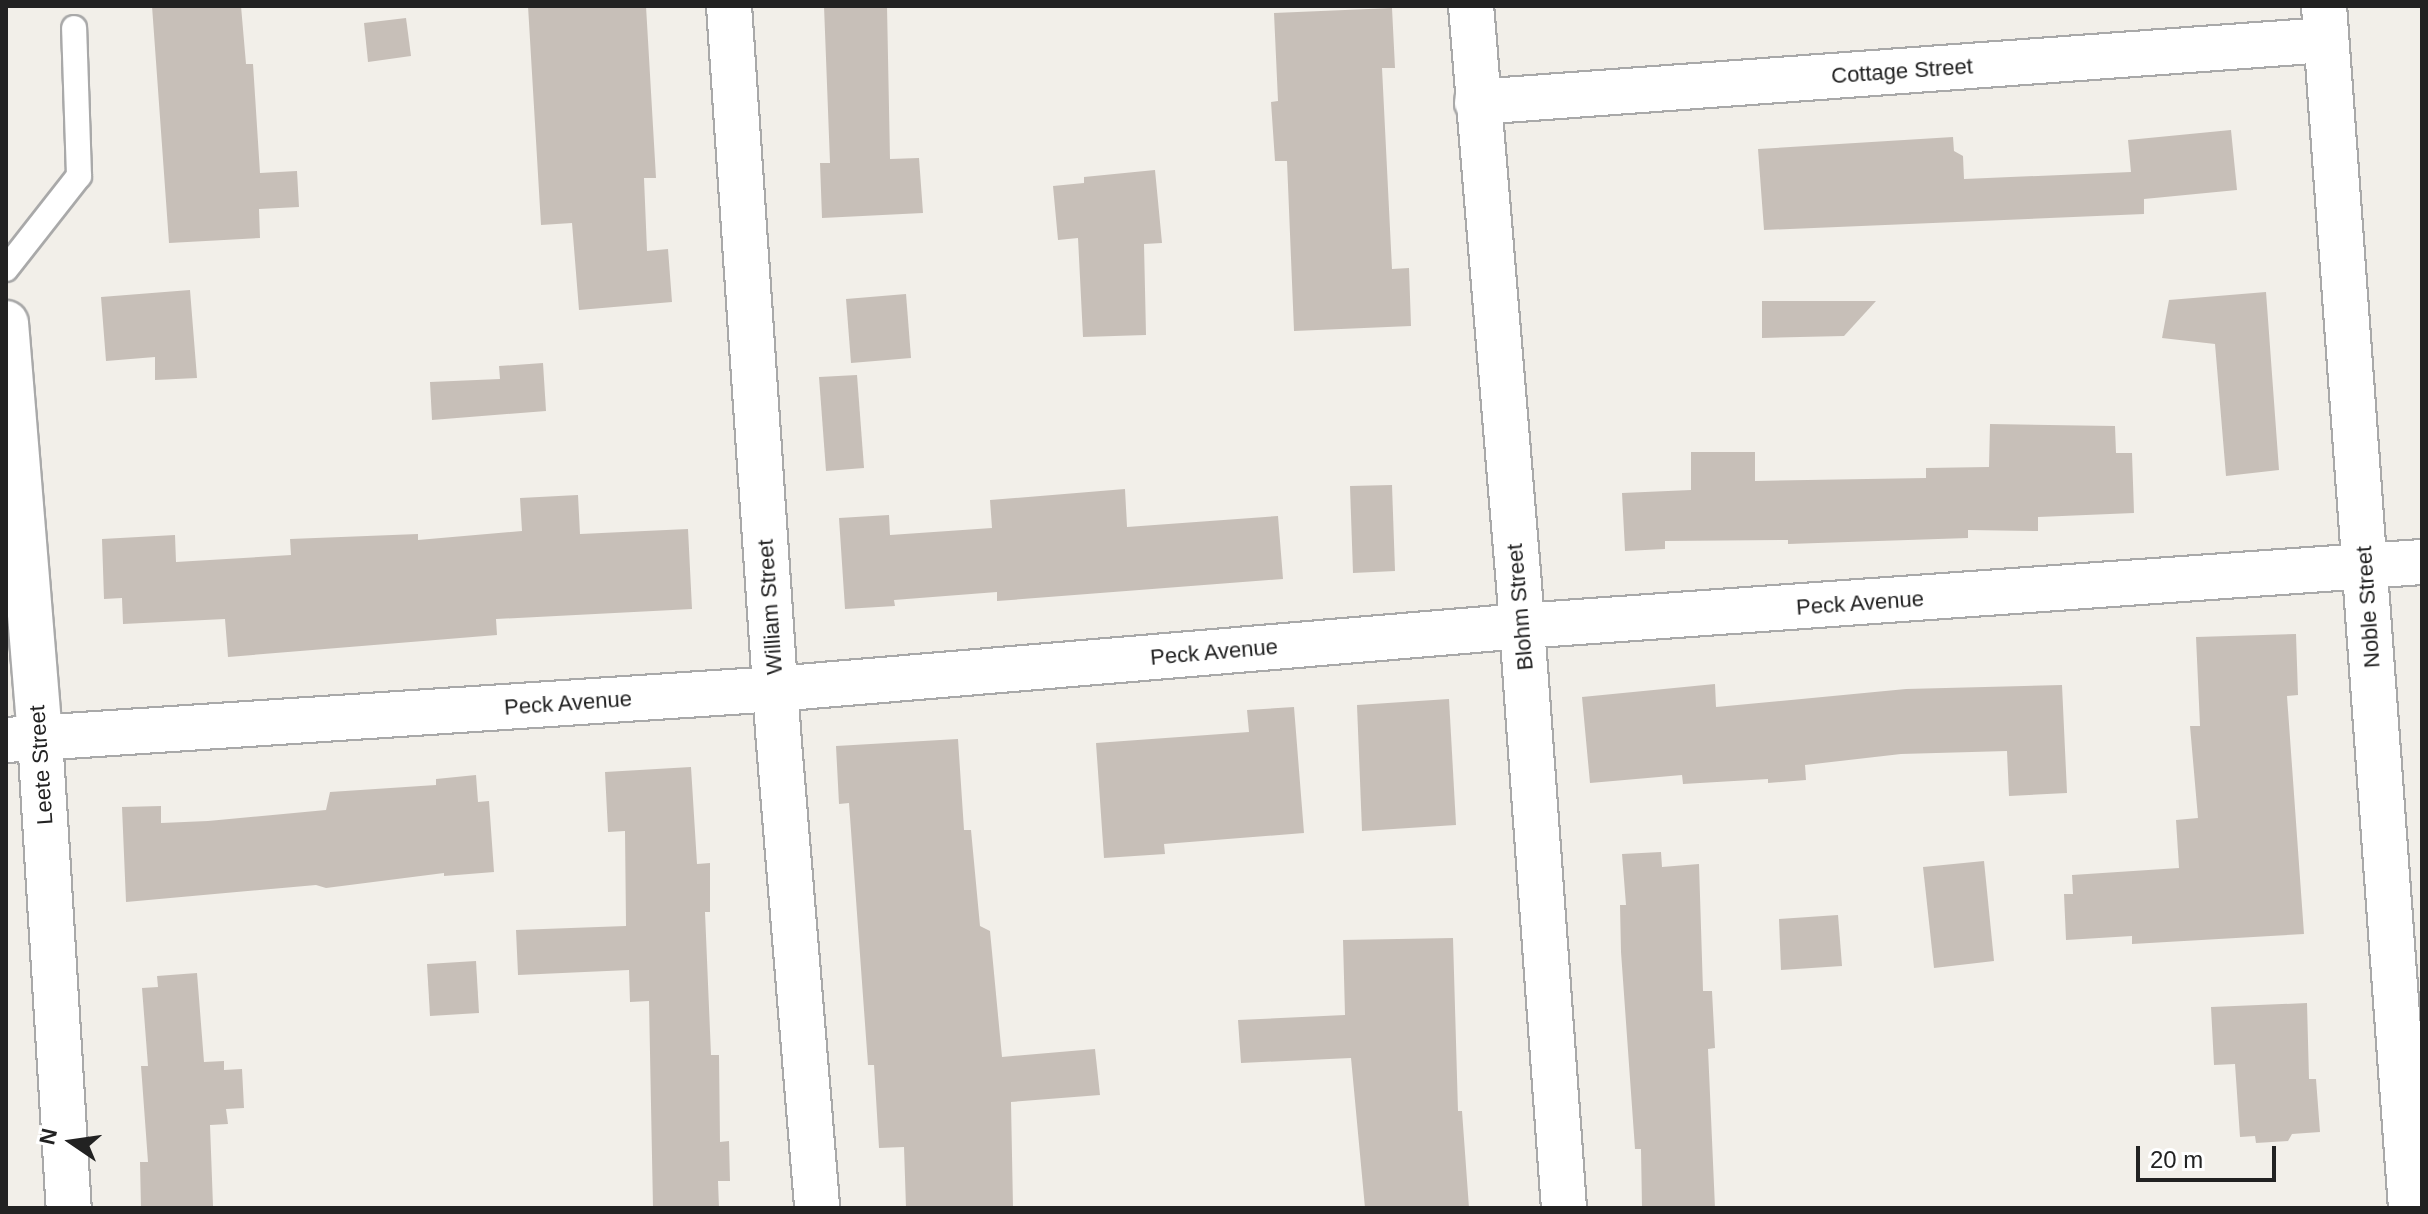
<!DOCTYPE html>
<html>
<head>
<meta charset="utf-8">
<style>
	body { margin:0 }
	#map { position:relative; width:2428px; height:1214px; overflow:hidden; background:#f2efe9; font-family:Helvetica,sans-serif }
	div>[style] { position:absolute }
	.building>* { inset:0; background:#c7bfb8 }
	.roads { filter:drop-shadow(2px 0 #a9a9a9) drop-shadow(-2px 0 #a9a9a9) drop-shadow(0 2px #a9a9a9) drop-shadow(0 -2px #a9a9a9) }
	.service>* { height:24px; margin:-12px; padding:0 12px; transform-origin:12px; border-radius:12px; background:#fff }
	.minor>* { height:44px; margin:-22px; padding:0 22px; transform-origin:22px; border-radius:22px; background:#fff }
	span { translate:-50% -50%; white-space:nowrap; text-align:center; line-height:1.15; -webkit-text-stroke:6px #fff; paint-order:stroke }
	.street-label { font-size:22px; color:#222 }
	.frame { position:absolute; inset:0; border:8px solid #222; pointer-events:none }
	.north { position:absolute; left:32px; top:1102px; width:80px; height:80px; -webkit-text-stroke:6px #fff; paint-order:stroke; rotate:283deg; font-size:22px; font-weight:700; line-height:32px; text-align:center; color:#222 }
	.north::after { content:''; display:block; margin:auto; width:28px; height:36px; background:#222; clip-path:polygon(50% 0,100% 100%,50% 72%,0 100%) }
	.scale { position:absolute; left:2136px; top:1146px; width:140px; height:36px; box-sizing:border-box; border:4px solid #222; border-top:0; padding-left:10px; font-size:24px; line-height:28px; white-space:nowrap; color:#222; -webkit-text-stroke:6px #fff; paint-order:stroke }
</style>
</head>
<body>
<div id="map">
	<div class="building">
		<i style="clip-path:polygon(152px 6px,241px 6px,246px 64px,253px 64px,260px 173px,297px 171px,299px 207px,259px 209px,260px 238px,169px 243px)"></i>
		<i style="clip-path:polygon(528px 6px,646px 6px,656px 178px,644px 178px,647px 251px,668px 249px,672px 302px,579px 310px,572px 223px,541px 225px)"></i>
		<i style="clip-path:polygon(824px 6px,887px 6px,890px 159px,919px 158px,923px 213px,822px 218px,820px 163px,830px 163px)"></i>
		<i style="clip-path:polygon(1392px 8px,1395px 68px,1382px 68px,1392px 269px,1409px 268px,1411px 326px,1294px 331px,1287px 161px,1275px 161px,1271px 102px,1278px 101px,1274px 13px)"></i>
		<i style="clip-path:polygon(406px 18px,411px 56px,368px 62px,364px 23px)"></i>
		<i style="clip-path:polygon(2231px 130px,2237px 190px,2144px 199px,2144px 214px,1764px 230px,1758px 149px,1953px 137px,1954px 151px,1963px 156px,1964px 179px,2131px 172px,2128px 140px)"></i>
		<i style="clip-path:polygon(1155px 170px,1162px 243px,1144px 244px,1146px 335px,1083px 337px,1078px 238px,1058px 240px,1053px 186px,1084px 183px,1084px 177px)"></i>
		<i style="clip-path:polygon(190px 290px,197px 378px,155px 380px,155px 357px,106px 361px,101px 297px)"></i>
		<i style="clip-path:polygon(2266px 292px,2279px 470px,2226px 476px,2215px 344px,2162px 338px,2169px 300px)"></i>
		<i style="clip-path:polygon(906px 294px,911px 358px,851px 363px,846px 299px)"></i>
		<i style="clip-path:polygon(1762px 301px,1876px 301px,1844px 336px,1762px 338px)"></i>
		<i style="clip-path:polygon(543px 363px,546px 411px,432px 420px,430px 382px,500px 379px,499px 366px)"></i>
		<i style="clip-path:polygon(857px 375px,864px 468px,826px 471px,819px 377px)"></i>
		<i style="clip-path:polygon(1990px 424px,2115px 426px,2116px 453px,2132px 453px,2134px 513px,2038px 517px,2038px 531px,1968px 530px,1968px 538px,1788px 544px,1788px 540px,1665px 541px,1665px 549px,1625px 551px,1622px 493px,1691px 490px,1691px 452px,1755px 452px,1755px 481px,1926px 478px,1926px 468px,1989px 467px)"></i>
		<i style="clip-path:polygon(1392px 485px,1395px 571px,1353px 573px,1350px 486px)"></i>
		<i style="clip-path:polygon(1125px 489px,1127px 527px,1278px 516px,1283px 579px,997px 601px,997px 592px,894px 600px,895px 606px,845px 609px,839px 518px,889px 515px,890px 535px,992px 528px,990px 500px)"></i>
		<i style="clip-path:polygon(578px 495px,580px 534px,688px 529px,692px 609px,496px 619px,497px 635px,228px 657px,225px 619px,123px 624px,122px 598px,104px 599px,102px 539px,175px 535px,176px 562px,291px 555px,290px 539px,418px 534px,418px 540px,522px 531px,520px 498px)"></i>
		<i style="clip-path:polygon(2296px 634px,2298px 695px,2287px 696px,2304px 934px,2132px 944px,2132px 936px,2066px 940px,2064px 894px,2073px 894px,2072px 875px,2179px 868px,2176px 820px,2198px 818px,2190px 726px,2200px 726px,2196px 637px)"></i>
		<i style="clip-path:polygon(1715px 684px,1716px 707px,1906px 689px,2062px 685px,2067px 793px,2009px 796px,2007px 751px,1901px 754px,1805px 765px,1806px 780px,1768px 783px,1768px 779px,1683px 784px,1682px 775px,1590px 783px,1582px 697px)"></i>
		<i style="clip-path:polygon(1449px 699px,1456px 825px,1362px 831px,1357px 705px)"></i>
		<i style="clip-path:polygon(1294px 707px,1304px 833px,1164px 844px,1165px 854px,1104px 858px,1096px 743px,1249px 732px,1247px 710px)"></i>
		<i style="clip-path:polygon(958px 739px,964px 830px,971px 830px,980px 926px,990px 931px,1002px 1057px,1095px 1049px,1100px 1095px,1011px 1102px,1013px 1208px,906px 1208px,904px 1147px,879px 1148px,874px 1065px,868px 1065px,849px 803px,839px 804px,836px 746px)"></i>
		<i style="clip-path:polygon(691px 767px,697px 864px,710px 863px,710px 912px,705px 912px,711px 1055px,719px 1055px,720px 1142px,729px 1141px,730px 1181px,718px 1181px,719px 1208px,653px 1208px,649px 1001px,630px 1002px,629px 970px,518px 975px,516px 930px,626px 926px,625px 831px,608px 832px,605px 772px)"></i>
		<i style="clip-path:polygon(476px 775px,478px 802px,489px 801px,494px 872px,444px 876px,444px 873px,326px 888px,316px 885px,126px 902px,122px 807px,161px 806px,161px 823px,208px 821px,326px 810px,330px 792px,436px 785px,436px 779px)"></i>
		<i style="clip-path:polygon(1661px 852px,1662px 867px,1699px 864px,1703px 991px,1712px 991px,1715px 1048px,1708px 1049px,1715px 1208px,1642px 1208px,1641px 1149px,1635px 1149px,1621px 952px,1620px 905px,1626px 905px,1622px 854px)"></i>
		<i style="clip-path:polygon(1984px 861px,1994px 961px,1934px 968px,1923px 867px)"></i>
		<i style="clip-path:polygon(1838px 915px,1842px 966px,1781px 970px,1779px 919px)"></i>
		<i style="clip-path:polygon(1453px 938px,1458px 1111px,1462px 1111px,1469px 1208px,1365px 1208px,1351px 1058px,1241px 1063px,1238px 1020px,1345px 1015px,1343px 940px)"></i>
		<i style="clip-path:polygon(476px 961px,479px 1013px,430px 1016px,427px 964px)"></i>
		<i style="clip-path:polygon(197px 973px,204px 1062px,224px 1061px,224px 1070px,242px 1069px,244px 1108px,226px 1109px,228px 1124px,210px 1125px,213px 1206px,141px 1208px,140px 1162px,148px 1162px,141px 1066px,148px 1066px,142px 988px,158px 987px,157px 976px)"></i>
		<i style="clip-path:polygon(2307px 1003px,2309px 1079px,2316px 1079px,2320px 1132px,2292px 1134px,2288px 1141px,2256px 1143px,2255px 1136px,2240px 1137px,2235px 1064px,2214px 1065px,2211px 1007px)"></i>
	</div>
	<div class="roads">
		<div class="service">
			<i style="left:6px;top:269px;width:118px;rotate:-51.9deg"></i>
			<i style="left:79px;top:176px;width:148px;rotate:-91.9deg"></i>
		</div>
		<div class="minor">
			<i style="left:729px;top:6px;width:727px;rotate:86.13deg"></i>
			<i style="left:778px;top:731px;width:479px;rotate:85.3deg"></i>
			<i style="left:1471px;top:6px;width:581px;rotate:85.26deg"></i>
			<i style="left:1519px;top:585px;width:625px;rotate:85.87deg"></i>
			<i style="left:2324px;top:6px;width:1205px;rotate:85.86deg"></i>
			<i style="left:1477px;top:102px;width:851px;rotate:-4.18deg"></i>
			<i style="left:6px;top:323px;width:416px;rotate:85.3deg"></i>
			<i style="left:40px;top:738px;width:471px;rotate:86.5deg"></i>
			<i style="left:6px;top:740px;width:771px;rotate:-3.79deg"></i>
			<i style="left:775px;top:689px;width:750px;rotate:-4.82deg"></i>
			<i style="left:1522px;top:626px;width:902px;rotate:-4.07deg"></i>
		</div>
	</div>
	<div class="street-label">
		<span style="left:1902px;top:71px;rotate:-4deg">Cottage Street</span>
		<span style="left:1860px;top:603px;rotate:-4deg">Peck Avenue</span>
		<span style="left:770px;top:607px;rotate:-94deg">William Street</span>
		<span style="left:1520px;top:607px;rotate:-95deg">Blohm Street</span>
		<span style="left:2368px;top:607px;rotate:-94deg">Noble Street</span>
		<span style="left:1214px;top:652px;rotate:-5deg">Peck Avenue</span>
		<span style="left:568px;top:703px;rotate:-4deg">Peck Avenue</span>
		<span style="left:41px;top:765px;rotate:-94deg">Leete Street</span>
	</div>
	<div class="frame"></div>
	<div class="north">N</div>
	<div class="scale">20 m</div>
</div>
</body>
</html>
